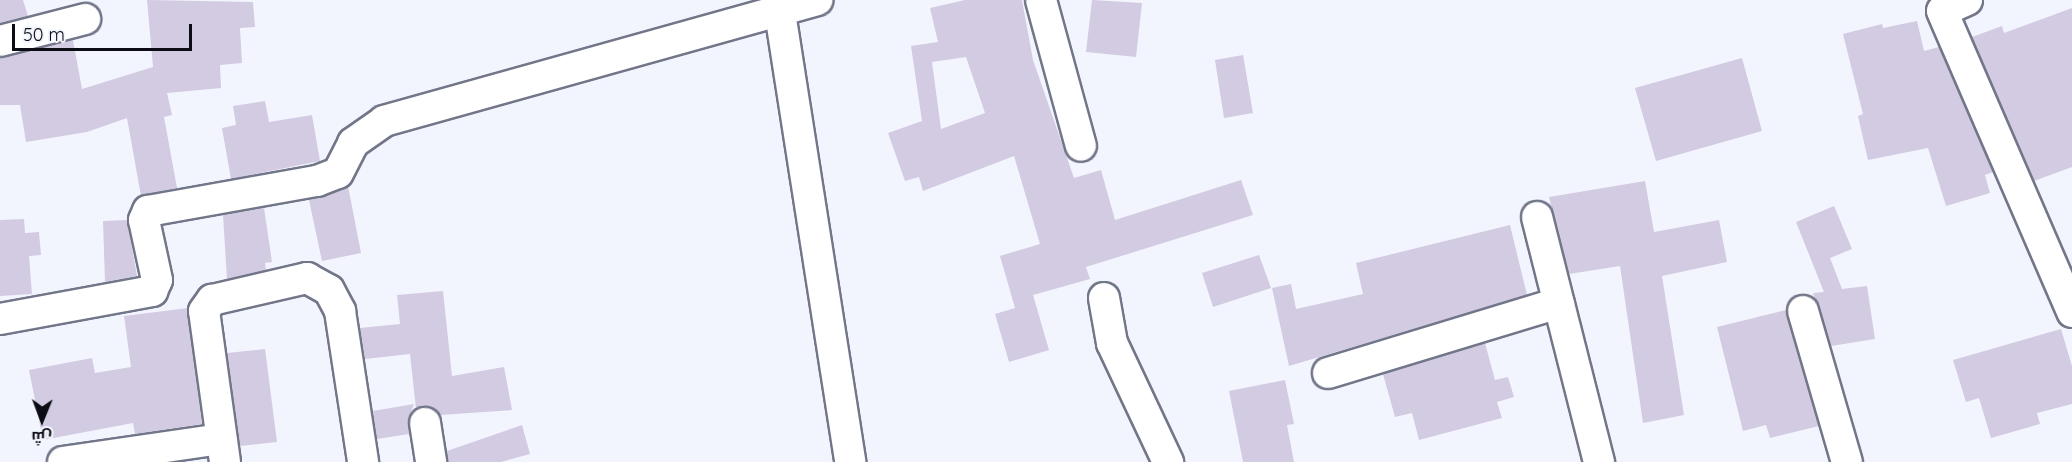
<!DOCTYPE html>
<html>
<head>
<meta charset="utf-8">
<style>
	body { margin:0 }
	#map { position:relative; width:2072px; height:462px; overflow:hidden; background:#f3f5fe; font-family:Quicksand,Cairo,sans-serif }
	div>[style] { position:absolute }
	.building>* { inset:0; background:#d2cbe1 }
	.roads { filter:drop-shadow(2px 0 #727689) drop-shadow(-2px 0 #727689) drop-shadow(0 2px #727689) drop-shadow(0 -2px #727689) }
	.minor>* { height:30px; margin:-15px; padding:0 15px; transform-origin:15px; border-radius:15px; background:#fff }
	span { translate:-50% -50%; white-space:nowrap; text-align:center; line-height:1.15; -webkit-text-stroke:4.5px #f3f5fe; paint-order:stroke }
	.north { position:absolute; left:12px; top:390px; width:60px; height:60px; -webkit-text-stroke:4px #f3f5fe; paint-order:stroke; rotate:181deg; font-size:16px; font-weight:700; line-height:24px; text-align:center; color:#0c0d14 }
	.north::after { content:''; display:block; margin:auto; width:21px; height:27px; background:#0c0d14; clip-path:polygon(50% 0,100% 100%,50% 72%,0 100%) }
	.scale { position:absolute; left:12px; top:24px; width:180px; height:27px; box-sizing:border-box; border:3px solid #0c0d14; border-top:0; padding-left:8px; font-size:18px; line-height:21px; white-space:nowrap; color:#0c0d14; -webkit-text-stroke:4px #f3f5fe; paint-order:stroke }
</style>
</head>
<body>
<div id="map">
	<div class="building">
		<i style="clip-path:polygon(0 0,23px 0,28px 16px,0 23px)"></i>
		<i style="clip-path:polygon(147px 0,253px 2px,255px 27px,240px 28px,242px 63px,220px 65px,221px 88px,167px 93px,172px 115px,164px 117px,177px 188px,141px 196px,127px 118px,87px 132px,26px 142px,20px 105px,0 105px,0 58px,73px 40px,82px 89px,153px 67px)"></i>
		<i style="clip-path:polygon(evenodd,965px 0,1022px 0,1033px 60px,1074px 178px,1101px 170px,1115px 220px,1241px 180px,1253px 215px,1086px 267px,1090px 279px,1033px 295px,1049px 350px,1009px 362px,995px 314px,1015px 308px,1000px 256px,1040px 244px,1014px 156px,923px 191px,919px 177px,905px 181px,888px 133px,922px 121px,911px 46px,938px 42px,930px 8px,965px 0,966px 57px,985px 113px,941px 129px,932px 62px,966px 57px)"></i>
		<i style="clip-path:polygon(1092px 0,1142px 3px,1136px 57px,1086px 52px)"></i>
		<i style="clip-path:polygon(2072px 8px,2072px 167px,2034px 181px,1972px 37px,2002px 26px,2004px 33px)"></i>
		<i style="clip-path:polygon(1917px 21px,1924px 51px,1939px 47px,1993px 172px,1985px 175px,1990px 193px,1946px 206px,1928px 148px,1868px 160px,1858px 116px,1863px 114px,1843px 34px,1882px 24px,1883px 28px)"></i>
		<i style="clip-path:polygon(1243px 55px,1253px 113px,1224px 118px,1215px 60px)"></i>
		<i style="clip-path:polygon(1742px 58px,1762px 131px,1656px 161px,1635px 88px)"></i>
		<i style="clip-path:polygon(265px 101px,269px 122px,312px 115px,320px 161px,231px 179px,222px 128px,236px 125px,233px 106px)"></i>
		<i style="clip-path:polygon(1645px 181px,1654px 232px,1719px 220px,1727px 262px,1662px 276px,1684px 415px,1643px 423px,1620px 266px,1569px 274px,1549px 197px)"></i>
		<i style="clip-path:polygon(348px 186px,361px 253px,322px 261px,309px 200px)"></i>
		<i style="clip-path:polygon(1834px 206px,1852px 249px,1830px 258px,1842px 289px,1867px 286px,1875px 339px,1831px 346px,1813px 293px,1824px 292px,1796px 222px)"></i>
		<i style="clip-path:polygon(264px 208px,272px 262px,265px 263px,266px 270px,227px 279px,223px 215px)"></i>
		<i style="clip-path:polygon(24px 219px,25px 233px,39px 232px,41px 255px,29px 256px,32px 294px,0 296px,0 220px)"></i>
		<i style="clip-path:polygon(127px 220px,137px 276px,105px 282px,103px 221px)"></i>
		<i style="clip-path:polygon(1510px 225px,1527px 295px,1289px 366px,1272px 288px,1291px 284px,1296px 309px,1363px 294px,1356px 263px)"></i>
		<i style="clip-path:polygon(1259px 255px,1271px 288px,1213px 307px,1202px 273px)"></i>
		<i style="clip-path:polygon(443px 291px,452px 376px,504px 367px,512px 410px,440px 415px,431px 407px,416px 409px,410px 354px,365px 359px,360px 328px,400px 324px,397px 295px)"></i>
		<i style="clip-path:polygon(188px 308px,202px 424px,135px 434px,133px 423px,43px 440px,29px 370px,92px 358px,95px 373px,131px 367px,124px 316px)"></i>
		<i style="clip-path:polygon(1786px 310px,1819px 426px,1770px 438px,1766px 425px,1743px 431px,1717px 327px)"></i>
		<i style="clip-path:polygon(2061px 329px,2072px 366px,2072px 404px,2037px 413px,2040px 424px,1991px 438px,1979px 398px,1966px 402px,1953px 360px)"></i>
		<i style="clip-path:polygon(1485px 343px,1495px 380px,1508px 377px,1514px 397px,1497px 402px,1502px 418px,1419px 440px,1412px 413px,1395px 417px,1383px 374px)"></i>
		<i style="clip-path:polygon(265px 349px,277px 442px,240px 446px,227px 353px)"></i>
		<i style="clip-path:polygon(1285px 380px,1294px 424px,1287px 425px,1294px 462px,1243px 462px,1229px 391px)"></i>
		<i style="clip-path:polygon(414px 404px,409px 417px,409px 434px,377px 439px,373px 411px)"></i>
		<i style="clip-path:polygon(522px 425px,530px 454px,501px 462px,448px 462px,447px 451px)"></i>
	</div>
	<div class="roads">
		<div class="minor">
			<i style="left:778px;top:0;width:468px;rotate:81.1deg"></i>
			<i style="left:1041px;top:0;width:151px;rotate:74.7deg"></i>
			<i style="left:1967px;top:0;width:27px;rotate:156deg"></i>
			<i style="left:1942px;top:11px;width:328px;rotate:66.6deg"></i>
			<i style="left:0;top:41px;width:88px;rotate:-14.5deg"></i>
			<i style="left:1537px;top:217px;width:253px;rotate:75.8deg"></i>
			<i style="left:1104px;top:298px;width:46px;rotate:79.9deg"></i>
			<i style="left:1112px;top:343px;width:132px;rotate:64.8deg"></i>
			<i style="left:1803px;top:311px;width:157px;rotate:73.8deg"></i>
			<i style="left:0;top:319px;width:155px;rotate:-10.4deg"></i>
			<i style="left:152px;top:291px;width:12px;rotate:-66deg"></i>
			<i style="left:157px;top:280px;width:61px;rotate:-102.2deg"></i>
			<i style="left:144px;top:220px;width:10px;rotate:-66deg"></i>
			<i style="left:148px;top:211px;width:172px;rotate:-10.1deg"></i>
			<i style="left:317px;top:181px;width:22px;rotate:-21deg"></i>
			<i style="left:338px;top:173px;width:34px;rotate:-63deg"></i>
			<i style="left:353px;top:143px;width:38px;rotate:-35deg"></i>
			<i style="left:384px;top:121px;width:450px;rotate:-15.6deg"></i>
			<i style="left:1328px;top:373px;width:241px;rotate:-16.9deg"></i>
			<i style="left:425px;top:423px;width:39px;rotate:81deg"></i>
			<i style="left:63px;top:462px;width:160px;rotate:-8.3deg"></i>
			<i style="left:225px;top:462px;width:152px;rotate:-97.9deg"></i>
			<i style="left:204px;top:311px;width:14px;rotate:-54deg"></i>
			<i style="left:212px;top:300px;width:98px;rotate:-13deg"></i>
			<i style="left:307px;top:278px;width:25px;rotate:29deg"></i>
			<i style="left:329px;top:290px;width:24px;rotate:62deg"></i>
			<i style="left:340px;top:311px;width:153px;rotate:81.3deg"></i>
		</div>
	</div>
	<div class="north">ش</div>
	<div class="scale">50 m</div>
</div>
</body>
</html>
